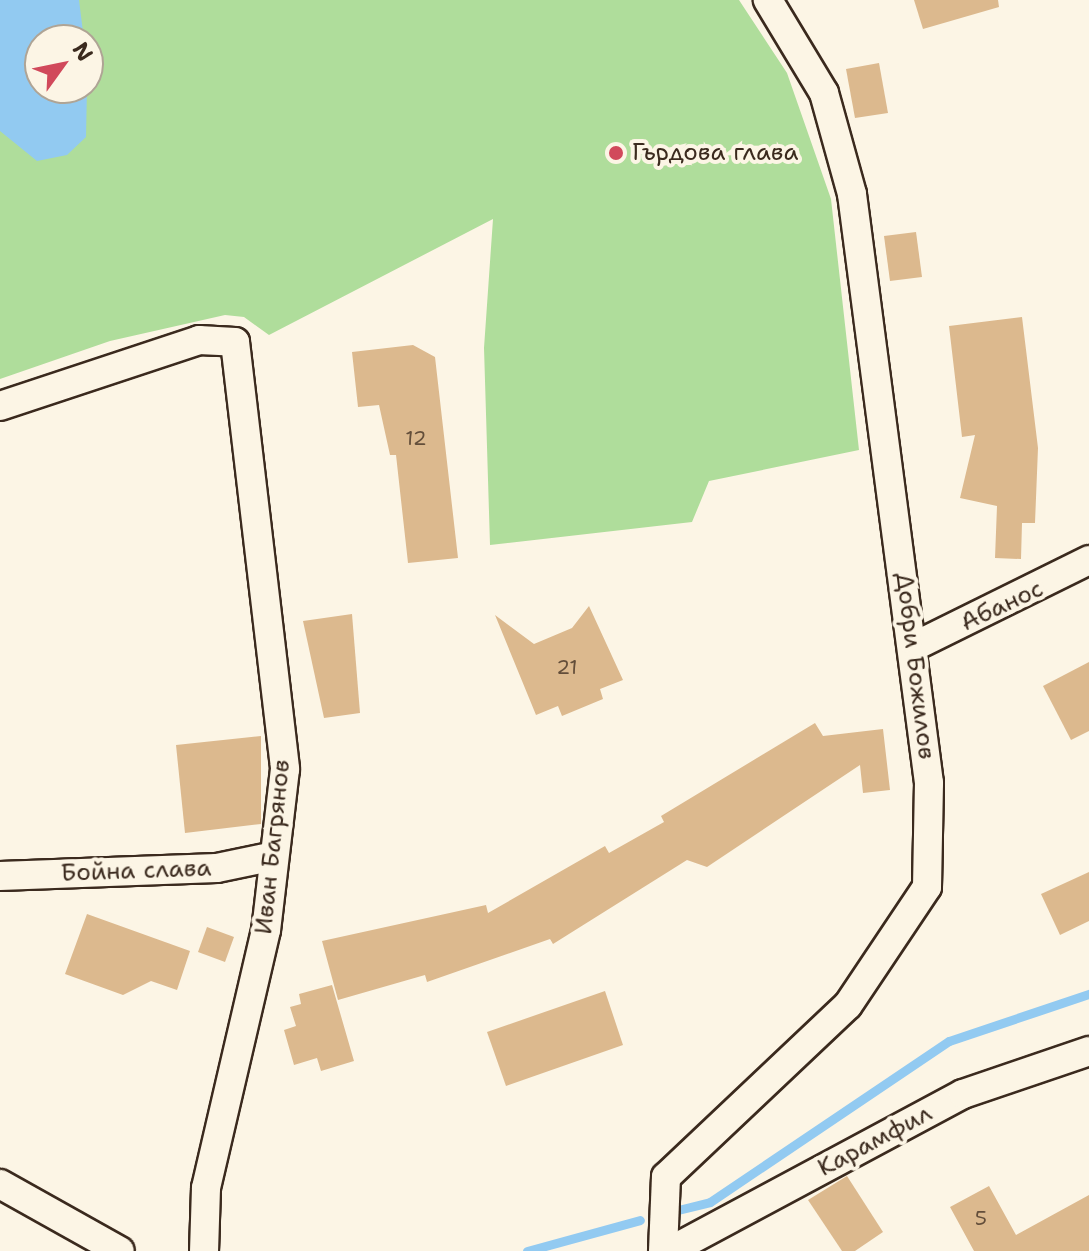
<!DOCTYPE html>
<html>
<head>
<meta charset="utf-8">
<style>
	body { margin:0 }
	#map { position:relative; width:1089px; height:1251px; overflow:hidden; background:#fcf5e5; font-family:"Shantell Sans",sans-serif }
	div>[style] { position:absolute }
	.green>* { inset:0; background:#afdd9b }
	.water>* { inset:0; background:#92caf1 }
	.stream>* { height:9px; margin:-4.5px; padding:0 4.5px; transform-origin:4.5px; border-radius:4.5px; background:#92caf1 }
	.building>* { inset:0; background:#dcb98e }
	.roads { filter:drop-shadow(2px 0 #3b2a1e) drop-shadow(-2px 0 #3b2a1e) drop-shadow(0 2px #3b2a1e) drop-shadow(0 -2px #3b2a1e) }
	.minor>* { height:28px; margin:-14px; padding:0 14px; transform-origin:14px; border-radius:14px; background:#fcf5e5 }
	.dots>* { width:22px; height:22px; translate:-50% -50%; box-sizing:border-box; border:4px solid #fcf5e5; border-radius:50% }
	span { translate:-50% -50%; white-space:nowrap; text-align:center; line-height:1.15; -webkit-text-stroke:8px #fcf5e5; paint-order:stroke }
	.number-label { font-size:20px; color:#634e3a }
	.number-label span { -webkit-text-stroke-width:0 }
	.poi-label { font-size:24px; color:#3b2a1e }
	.left { translate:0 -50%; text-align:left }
	.street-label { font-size:24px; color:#3b2a1e }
	.north { position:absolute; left:24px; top:24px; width:80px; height:80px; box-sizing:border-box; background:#fcf5e5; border:2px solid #afa495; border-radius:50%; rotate:57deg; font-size:22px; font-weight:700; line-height:32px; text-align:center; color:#3b2a1e }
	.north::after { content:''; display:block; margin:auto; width:28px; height:36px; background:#d1495b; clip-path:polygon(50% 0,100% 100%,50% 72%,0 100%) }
</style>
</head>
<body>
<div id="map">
	<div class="green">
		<i style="clip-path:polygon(evenodd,0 0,739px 0,787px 73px,831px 199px,859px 450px,709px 481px,692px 522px,490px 545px,484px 348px,493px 219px,269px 335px,244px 317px,225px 315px,110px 341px,0 379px,0 0,40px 40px,88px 40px,88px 88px,40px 88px,40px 40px)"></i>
	</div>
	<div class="water">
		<i style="clip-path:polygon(0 0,79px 0,84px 40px,40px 40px,40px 88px,87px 88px,86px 137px,67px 155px,37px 161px,0 131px)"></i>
	</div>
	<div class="stream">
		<i style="left:678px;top:1210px;width:33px;rotate:-14deg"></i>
		<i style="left:710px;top:1202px;width:288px;rotate:-34deg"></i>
		<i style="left:949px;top:1041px;width:148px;rotate:-18.6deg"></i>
		<i style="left:527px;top:1251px;width:117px;rotate:-15.3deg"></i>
	</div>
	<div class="building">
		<i style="clip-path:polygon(914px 0,998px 0,999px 7px,923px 29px)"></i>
		<i style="clip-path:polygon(879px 63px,888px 113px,855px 118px,846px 69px)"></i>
		<i style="clip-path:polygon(916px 232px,922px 277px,890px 281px,884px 236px)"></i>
		<i style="clip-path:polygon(1022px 317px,1038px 448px,1035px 523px,1022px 523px,1021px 559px,995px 558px,997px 506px,960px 498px,975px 435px,962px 437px,949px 326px)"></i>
		<i style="clip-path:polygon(413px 345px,435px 357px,458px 558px,408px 563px,396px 455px,390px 455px,379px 405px,358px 407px,352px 352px)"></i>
		<i style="clip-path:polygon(589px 606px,623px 680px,600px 689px,603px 699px,562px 716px,558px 706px,536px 715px,495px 615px,534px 644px,572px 628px)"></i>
		<i style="clip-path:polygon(352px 614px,360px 713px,324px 718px,303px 621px)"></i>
		<i style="clip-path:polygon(1089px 662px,1089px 731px,1071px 740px,1043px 686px)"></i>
		<i style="clip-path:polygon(815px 723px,823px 736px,883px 729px,890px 790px,863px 793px,860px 765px,707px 867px,687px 860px,553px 944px,550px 939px,427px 982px,425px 975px,338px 1000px,322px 941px,486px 905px,488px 913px,605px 846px,609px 853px,664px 822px,661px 816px)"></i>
		<i style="clip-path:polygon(261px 736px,261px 824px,185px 833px,176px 745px)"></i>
		<i style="clip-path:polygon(1089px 872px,1089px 921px,1060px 935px,1041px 894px)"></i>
		<i style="clip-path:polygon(87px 914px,190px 951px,177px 990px,151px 981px,123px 995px,65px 974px)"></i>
		<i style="clip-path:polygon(207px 927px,234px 937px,225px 962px,198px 952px)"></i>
		<i style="clip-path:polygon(332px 985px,354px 1061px,321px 1071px,317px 1058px,294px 1065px,284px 1030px,296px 1026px,290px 1007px,301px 1004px,299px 994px)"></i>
		<i style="clip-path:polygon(605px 991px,623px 1045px,506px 1086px,487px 1032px)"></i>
		<i style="clip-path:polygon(847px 1176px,883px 1232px,855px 1251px,842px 1251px,808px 1200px)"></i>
		<i style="clip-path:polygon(989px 1186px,1016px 1235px,1089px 1195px,1089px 1251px,974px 1251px,950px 1207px)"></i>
	</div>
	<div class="roads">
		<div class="minor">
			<i style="left:0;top:406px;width:210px;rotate:-18.3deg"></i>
			<i style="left:199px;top:340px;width:36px;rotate:3deg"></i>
			<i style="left:235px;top:342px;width:430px;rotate:83.3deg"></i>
			<i style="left:285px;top:769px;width:162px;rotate:96.7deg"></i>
			<i style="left:266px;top:930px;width:265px;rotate:103.1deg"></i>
			<i style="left:206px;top:1188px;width:63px;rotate:91.8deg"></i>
			<i style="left:913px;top:647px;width:196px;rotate:-26.3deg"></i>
			<i style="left:0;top:876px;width:217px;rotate:-2.1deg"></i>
			<i style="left:217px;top:868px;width:54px;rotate:-11.7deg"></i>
			<i style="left:0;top:1184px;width:137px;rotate:29.2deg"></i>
			<i style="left:663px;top:1251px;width:74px;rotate:-87.7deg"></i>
			<i style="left:666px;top:1177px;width:250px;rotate:-43.4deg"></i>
			<i style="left:848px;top:1005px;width:142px;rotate:-56.2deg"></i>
			<i style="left:927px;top:887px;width:104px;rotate:-88.9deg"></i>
			<i style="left:929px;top:783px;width:594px;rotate:-97.45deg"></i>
			<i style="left:852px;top:194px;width:105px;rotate:-105.5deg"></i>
			<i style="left:824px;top:93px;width:109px;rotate:-121.1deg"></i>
			<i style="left:670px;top:1251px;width:332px;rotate:-28.2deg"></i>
			<i style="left:963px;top:1094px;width:133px;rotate:-18.8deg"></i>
		</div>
	</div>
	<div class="dots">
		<i style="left:616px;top:153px;background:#d1495b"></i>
	</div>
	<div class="number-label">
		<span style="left:416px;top:438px">12</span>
		<span style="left:567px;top:667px">21</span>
		<span style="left:981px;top:1218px">5</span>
	</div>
	<div class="poi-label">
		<span class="left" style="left:632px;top:153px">Гърдова глава</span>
	</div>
	<div class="street-label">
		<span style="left:1002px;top:606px;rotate:-25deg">Абанос</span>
		<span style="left:915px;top:666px;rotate:83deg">Добри Божилов</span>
		<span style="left:273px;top:847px;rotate:-84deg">Иван Багрянов</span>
		<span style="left:136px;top:871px;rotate:-2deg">Бойна слава</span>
		<span style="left:875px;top:1141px;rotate:-28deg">Карамфил</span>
	</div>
	<div class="north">N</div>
</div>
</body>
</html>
